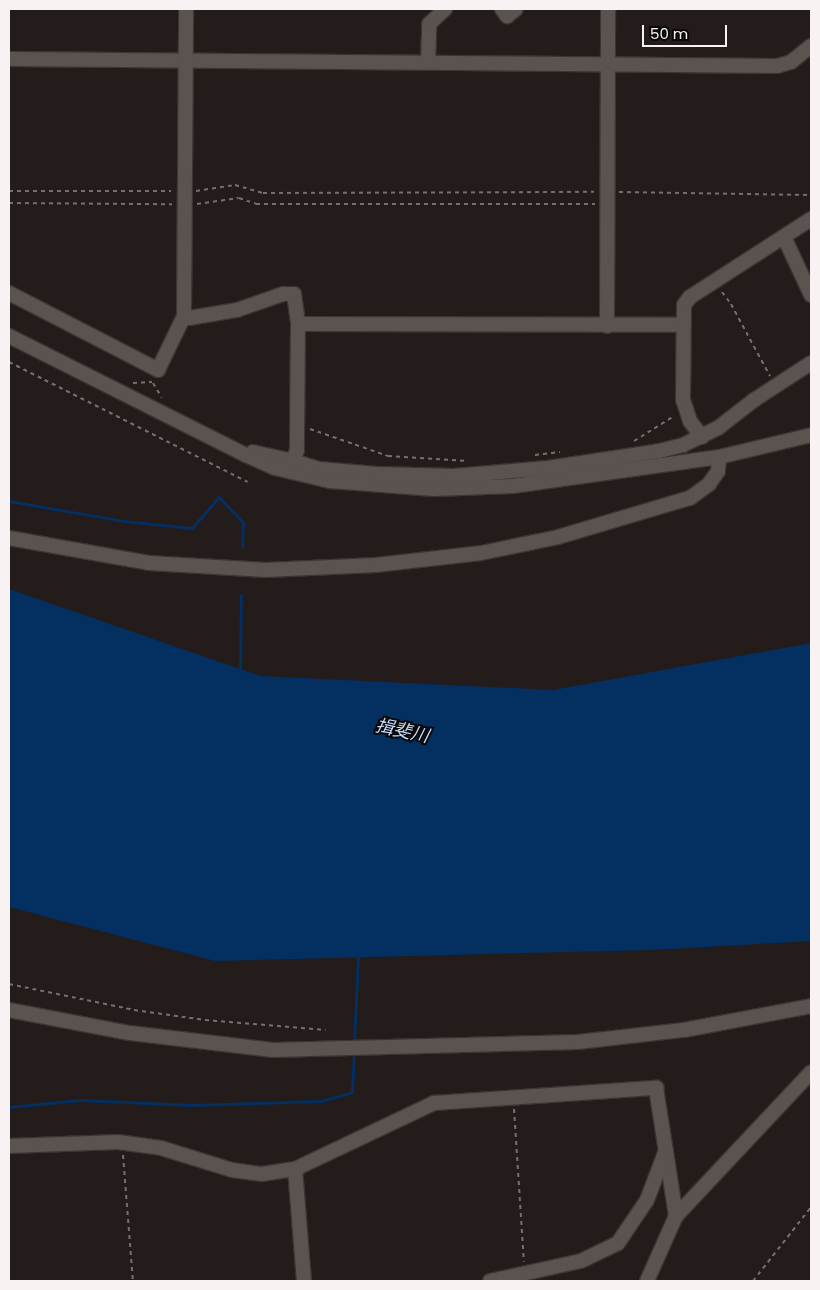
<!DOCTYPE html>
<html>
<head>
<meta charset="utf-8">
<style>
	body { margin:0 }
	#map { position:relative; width:820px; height:1290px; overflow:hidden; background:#231c1a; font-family:Poppins,"Noto Sans JP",sans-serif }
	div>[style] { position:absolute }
	.water>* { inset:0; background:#032f61 }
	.stream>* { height:3px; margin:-1.5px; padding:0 1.5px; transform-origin:1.5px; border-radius:1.5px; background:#032f61 }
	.path>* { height:2px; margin-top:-1px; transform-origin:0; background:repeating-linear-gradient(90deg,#756f6d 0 4px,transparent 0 8px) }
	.roads { filter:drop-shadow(1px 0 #3b3634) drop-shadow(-1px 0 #3b3634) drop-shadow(0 1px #3b3634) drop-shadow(0 -1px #3b3634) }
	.minor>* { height:14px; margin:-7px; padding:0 7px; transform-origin:7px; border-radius:7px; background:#5a5350 }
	span { translate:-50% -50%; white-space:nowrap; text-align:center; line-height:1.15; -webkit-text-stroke:4px #0a0707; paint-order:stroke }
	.water-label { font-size:18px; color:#c1dafa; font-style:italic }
	.frame { position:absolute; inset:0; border:10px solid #f8f3f2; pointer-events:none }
	.scale { position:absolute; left:642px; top:25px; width:85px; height:22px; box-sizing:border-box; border:2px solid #f8f3f2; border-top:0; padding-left:6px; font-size:15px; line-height:18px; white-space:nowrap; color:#f8f3f2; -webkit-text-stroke:4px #0a0707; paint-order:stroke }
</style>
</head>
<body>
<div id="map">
	<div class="water">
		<i style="clip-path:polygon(9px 589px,260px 676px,553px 690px,811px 643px,811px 941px,652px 950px,215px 961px,9px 907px)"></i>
	</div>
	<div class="stream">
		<i style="left:9px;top:501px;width:117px;rotate:9.9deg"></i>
		<i style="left:124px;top:521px;width:68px;rotate:5.9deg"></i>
		<i style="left:192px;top:528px;width:41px;rotate:-48.9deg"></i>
		<i style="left:219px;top:497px;width:35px;rotate:47deg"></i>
		<i style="left:243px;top:523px;width:24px;rotate:92deg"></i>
		<i style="left:240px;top:672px;width:77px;rotate:-89.3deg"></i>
		<i style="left:354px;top:1044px;width:87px;rotate:-87.4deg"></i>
		<i style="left:9px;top:1107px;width:71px;rotate:-5.6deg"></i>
		<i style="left:80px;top:1100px;width:112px;rotate:2.6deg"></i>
		<i style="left:192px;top:1105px;width:129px;rotate:-1.8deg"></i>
		<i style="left:321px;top:1101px;width:32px;rotate:-16deg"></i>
		<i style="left:352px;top:1092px;width:41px;rotate:-87.2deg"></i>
	</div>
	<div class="path">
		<i style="left:9px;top:191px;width:162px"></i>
		<i style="left:196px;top:191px;width:39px;rotate:-9deg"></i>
		<i style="left:235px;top:185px;width:29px;rotate:16deg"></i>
		<i style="left:263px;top:193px;width:331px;rotate:-0.2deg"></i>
		<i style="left:619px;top:192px;width:192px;rotate:0.9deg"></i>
		<i style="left:9px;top:203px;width:163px;rotate:0.4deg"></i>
		<i style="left:197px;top:204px;width:42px;rotate:-8.1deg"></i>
		<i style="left:239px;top:198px;width:18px;rotate:19deg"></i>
		<i style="left:256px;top:204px;width:339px"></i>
		<i style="left:722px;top:292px;width:15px;rotate:53deg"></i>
		<i style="left:731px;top:304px;width:82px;rotate:61.6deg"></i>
		<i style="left:9px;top:362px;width:267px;rotate:26.7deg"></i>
		<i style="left:133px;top:383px;width:19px;rotate:-3deg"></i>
		<i style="left:153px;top:383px;width:17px;rotate:59deg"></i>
		<i style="left:310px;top:429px;width:83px;rotate:19.1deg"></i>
		<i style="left:388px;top:456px;width:80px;rotate:3.6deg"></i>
		<i style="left:634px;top:441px;width:47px;rotate:-32deg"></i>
		<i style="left:535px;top:455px;width:25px;rotate:-7deg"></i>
		<i style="left:9px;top:984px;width:128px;rotate:11.7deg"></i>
		<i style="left:134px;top:1010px;width:72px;rotate:8deg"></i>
		<i style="left:205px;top:1020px;width:121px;rotate:4.7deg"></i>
		<i style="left:514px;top:1109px;width:153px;rotate:86.3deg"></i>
		<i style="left:123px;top:1155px;width:126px;rotate:85.5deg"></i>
		<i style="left:753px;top:1281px;width:94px;rotate:-51.9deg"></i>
	</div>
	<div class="roads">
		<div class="minor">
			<i style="left:502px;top:9px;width:9px;rotate:54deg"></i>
			<i style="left:507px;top:16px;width:11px;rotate:-38deg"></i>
			<i style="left:9px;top:59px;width:768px;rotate:0.52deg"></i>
			<i style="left:777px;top:66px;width:15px;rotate:-16deg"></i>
			<i style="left:791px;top:62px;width:26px;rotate:-39deg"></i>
			<i style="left:428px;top:62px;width:38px;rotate:-88deg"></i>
			<i style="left:429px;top:24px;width:22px;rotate:-43deg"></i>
			<i style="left:784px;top:237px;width:64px;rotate:65deg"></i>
			<i style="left:9px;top:293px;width:168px;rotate:27.3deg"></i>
			<i style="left:158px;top:370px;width:60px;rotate:-64.3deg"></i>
			<i style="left:184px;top:316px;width:307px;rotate:-89.6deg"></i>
			<i style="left:184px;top:316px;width:5px;rotate:22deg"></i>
			<i style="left:189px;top:318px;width:49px;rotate:-9.5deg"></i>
			<i style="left:237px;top:310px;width:49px;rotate:-19.2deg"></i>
			<i style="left:283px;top:294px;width:11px"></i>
			<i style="left:294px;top:294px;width:30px;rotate:82deg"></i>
			<i style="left:298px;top:324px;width:126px;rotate:90.5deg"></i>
			<i style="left:297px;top:450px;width:12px;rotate:110deg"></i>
			<i style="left:293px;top:461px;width:41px;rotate:-167.3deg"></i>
			<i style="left:298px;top:324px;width:385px;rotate:0.1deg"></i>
			<i style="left:607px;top:326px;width:317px;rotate:-89.8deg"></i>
			<i style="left:9px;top:336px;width:265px;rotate:26.7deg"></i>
			<i style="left:246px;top:455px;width:32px;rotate:24deg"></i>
			<i style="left:275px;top:468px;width:57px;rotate:13.3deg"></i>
			<i style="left:330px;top:481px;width:104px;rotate:4.4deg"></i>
			<i style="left:434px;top:489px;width:79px;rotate:-2.2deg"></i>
			<i style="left:513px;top:486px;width:208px;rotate:-8deg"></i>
			<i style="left:719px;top:457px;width:95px;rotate:-13.4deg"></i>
			<i style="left:702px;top:437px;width:20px;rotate:-127deg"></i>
			<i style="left:690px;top:421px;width:22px;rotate:-108deg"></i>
			<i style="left:683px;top:400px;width:95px;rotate:-89.4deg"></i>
			<i style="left:684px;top:305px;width:10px;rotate:-53deg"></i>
			<i style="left:690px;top:297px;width:144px;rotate:-32.8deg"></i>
			<i style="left:293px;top:461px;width:28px;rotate:17deg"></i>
			<i style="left:320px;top:469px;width:57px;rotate:5deg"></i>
			<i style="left:377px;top:474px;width:77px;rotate:1.5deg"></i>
			<i style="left:454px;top:476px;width:94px;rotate:-4.9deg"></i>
			<i style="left:548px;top:468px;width:112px;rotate:-8.7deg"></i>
			<i style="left:659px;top:451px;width:25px;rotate:-14deg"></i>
			<i style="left:683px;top:445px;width:39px;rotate:-26deg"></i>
			<i style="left:718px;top:428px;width:46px;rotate:-37.9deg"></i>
			<i style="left:754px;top:400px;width:68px;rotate:-33deg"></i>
			<i style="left:9px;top:538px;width:142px;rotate:10.1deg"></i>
			<i style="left:149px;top:563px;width:117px;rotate:3.4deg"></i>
			<i style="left:266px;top:570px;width:110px;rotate:-2.6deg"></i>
			<i style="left:376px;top:565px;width:106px;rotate:-6.5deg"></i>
			<i style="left:481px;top:553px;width:79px;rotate:-11.7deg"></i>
			<i style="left:558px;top:537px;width:138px;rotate:-16.5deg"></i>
			<i style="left:690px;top:498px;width:24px;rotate:-36deg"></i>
			<i style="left:709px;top:484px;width:16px;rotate:-55deg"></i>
			<i style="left:718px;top:471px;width:14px;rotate:-86deg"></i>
			<i style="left:9px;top:1010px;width:123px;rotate:10.8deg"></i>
			<i style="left:130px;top:1033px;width:144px;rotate:6.8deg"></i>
			<i style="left:273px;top:1050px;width:305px;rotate:-1.5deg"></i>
			<i style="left:578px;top:1042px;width:107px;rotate:-6.5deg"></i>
			<i style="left:684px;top:1030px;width:129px;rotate:-10.7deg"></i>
			<i style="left:9px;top:1146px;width:109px;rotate:-2.1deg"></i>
			<i style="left:118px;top:1142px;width:43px;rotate:7.9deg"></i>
			<i style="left:161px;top:1148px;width:74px;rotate:17.2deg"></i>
			<i style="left:232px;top:1170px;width:30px;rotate:8deg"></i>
			<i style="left:262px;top:1174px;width:33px;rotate:-9deg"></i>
			<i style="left:295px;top:1169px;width:154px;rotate:-25.4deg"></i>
			<i style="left:434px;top:1103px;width:223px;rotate:-3.9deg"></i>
			<i style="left:656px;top:1088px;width:130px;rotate:81.1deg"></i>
			<i style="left:295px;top:1169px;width:112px;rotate:85.4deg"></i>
			<i style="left:490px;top:1281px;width:93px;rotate:-12.4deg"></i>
			<i style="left:581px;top:1261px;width:41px;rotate:-25.9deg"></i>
			<i style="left:618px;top:1243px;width:52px;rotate:-56deg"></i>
			<i style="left:647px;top:1200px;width:53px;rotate:-69.2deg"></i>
			<i style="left:647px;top:1281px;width:71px;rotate:-66deg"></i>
			<i style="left:676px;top:1216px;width:197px;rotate:-46.8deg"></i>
		</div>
	</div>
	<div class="water-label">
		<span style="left:402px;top:731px;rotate:12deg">揖斐川</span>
	</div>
	<div class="frame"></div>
	<div class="scale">50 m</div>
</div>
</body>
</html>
